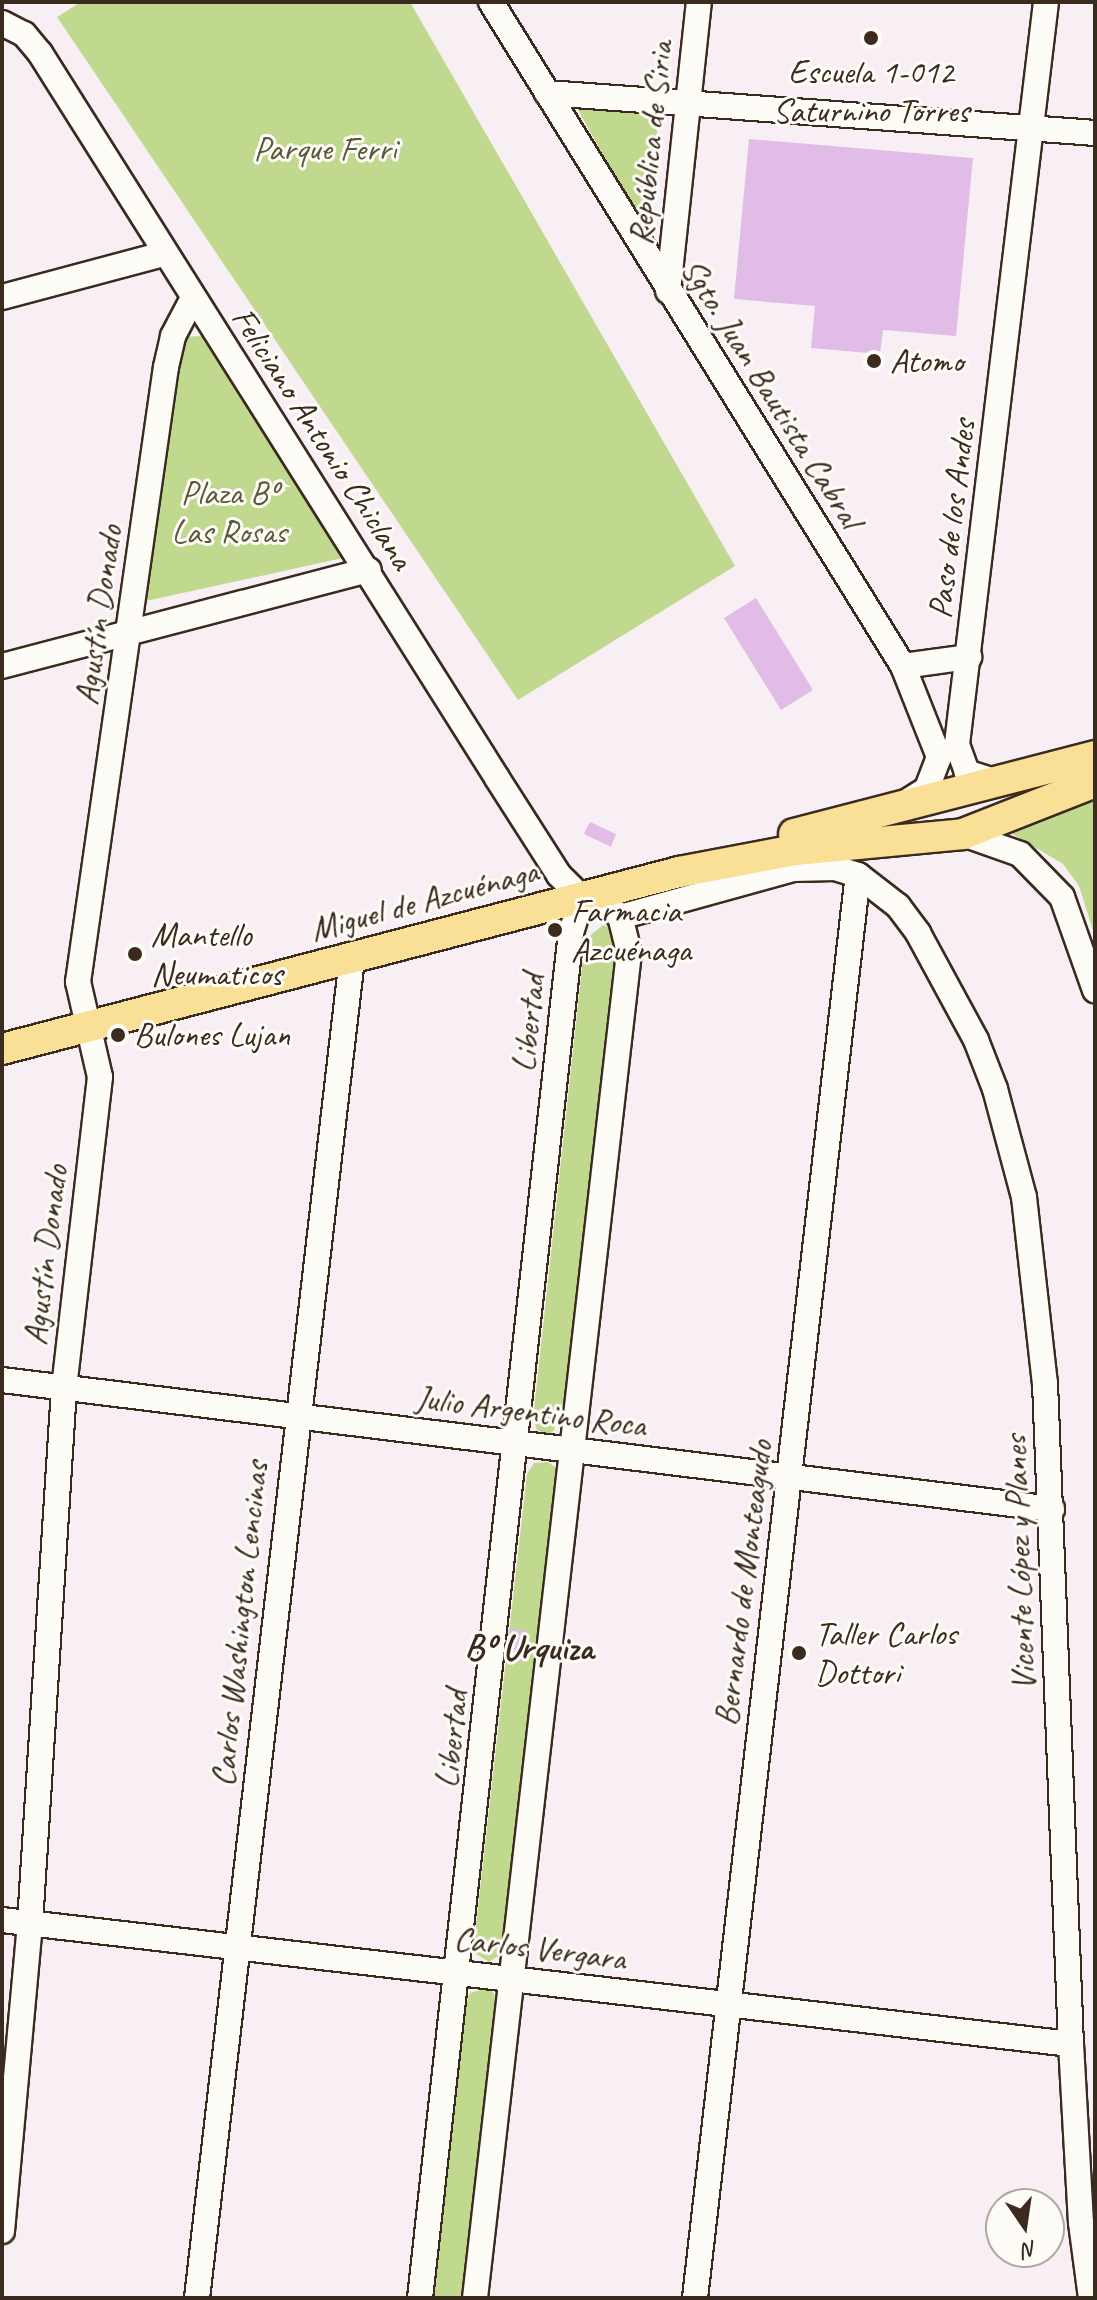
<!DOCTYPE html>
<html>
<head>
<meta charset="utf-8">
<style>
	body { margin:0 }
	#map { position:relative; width:1097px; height:2300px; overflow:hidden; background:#f7eff4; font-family:Caveat,sans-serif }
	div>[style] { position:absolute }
	.green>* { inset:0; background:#c1d98f }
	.building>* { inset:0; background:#e1bce6 }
	.roads { filter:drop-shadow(2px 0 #3b2a1e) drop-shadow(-2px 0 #3b2a1e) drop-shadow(0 2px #3b2a1e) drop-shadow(0 -2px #3b2a1e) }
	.minor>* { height:24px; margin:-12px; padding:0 12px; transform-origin:12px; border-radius:12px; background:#fdfcf7 }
	.major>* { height:30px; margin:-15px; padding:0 15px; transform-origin:15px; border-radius:15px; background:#fadf96 }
	.dots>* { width:22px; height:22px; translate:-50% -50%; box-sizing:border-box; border:4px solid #fdfcf7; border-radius:50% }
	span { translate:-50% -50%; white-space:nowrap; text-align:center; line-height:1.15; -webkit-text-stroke:6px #fdfcf7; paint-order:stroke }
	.poi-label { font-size:34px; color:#3b2a1e }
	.left { translate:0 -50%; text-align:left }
	.street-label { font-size:34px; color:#3b2a1e }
	.park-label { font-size:34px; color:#5c563a }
	.neighbourhood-label { font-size:36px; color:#3b2a1e; font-weight:700 }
	.frame { position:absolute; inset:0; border:4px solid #3b2a1e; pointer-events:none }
	.north { position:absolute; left:985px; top:2188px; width:80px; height:80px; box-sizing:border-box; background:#fdfcf7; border:2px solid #afa8a0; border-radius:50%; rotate:167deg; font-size:22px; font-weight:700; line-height:32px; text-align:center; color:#3b2a1e }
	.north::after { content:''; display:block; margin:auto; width:28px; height:36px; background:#3b2a1e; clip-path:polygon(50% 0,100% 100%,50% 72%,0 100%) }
</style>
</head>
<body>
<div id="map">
	<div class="green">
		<i style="clip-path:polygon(81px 2px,410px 2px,735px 566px,518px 700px,57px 17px)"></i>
		<i style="clip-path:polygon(577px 108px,659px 114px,647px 214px,635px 212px)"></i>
		<i style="clip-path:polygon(201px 336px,343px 558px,146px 601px,183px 337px)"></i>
		<i style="clip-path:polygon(1095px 794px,1095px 937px,1079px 886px,1063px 864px,1004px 829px)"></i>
		<i style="clip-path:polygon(603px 925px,612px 928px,617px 949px,562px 1424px,548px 1435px,537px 1430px,533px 1419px,585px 940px)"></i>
		<i style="clip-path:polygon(548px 1462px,556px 1468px,556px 1480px,503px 1953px,489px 1962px,473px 1952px,527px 1474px,534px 1463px)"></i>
		<i style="clip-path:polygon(484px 1989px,493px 1992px,497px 2004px,463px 2298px,434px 2298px,467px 2001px,470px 1993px)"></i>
	</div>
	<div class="building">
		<i style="clip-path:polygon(749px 139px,973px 158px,956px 336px,883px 330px,880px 354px,811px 348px,815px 306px,734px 299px)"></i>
		<i style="clip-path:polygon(756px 598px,813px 690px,781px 710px,724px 618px)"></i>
		<i style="clip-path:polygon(590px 822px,616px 834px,611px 847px,584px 834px)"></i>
		<i style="clip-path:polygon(509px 1629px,528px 1631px,524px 1662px,506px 1660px)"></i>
	</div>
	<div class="roads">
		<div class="minor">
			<i style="left:491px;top:2px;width:781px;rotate:58.18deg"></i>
			<i style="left:903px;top:666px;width:98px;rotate:68.4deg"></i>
			<i style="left:939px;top:757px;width:34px;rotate:111deg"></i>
			<i style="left:927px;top:789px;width:22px;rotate:148deg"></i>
			<i style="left:2px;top:23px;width:25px;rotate:27deg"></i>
			<i style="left:24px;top:34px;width:25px;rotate:50deg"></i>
			<i style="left:40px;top:53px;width:857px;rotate:57.77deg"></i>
			<i style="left:497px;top:778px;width:115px;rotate:57.4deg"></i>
			<i style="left:559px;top:875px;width:33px;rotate:45deg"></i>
			<i style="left:547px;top:93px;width:549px;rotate:4.17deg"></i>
			<i style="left:668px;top:291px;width:291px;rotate:-83.9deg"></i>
			<i style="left:2px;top:297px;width:168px;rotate:-14.9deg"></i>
			<i style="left:2px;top:666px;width:379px;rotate:-14.7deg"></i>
			<i style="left:903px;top:666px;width:67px;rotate:-7.8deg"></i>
			<i style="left:997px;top:782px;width:32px;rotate:-162deg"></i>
			<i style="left:967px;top:772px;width:30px;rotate:-110deg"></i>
			<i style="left:957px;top:744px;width:747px;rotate:-83.16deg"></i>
			<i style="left:963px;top:834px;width:60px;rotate:19.3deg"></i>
			<i style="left:1020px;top:854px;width:60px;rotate:45.7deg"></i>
			<i style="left:1062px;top:897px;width:99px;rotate:70.5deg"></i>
			<i style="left:620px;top:917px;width:180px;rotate:-15.5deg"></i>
			<i style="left:793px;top:869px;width:42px;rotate:-1.4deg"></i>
			<i style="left:835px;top:868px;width:24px;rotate:17deg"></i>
			<i style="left:858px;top:875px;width:51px;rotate:37.8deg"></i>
			<i style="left:898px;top:906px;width:34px;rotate:53deg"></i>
			<i style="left:918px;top:933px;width:122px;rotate:61.5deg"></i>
			<i style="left:976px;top:1040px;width:53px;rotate:68.8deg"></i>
			<i style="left:995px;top:1089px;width:112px;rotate:75deg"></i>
			<i style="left:1024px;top:1197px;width:187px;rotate:83.6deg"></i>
			<i style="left:1045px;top:1383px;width:662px;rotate:87.75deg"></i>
			<i style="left:1071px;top:2044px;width:179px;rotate:86.8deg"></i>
			<i style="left:1081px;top:2223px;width:76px;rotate:82.4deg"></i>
			<i style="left:2px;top:1380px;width:1058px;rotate:7deg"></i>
			<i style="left:2px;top:1920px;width:1076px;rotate:6.62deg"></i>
			<i style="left:2px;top:2231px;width:309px;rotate:-84.8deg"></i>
			<i style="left:30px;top:1923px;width:536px;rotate:-86.36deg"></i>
			<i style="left:64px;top:1388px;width:313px;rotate:-83.4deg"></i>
			<i style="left:100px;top:1077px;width:98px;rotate:-103deg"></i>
			<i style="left:78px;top:982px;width:621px;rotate:-81.86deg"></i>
			<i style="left:166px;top:367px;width:32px;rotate:-77deg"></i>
			<i style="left:173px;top:336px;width:41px;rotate:-62.2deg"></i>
			<i style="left:197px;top:2298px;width:1349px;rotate:-83.4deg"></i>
			<i style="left:420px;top:2298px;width:1373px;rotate:-83.69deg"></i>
			<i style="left:571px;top:933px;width:37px;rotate:-73deg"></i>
			<i style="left:475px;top:2298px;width:1355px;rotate:-83.47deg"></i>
			<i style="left:629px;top:952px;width:36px;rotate:-104deg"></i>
			<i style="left:620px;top:917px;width:14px;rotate:-135deg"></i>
			<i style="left:695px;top:2298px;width:1432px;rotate:-83.47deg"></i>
		</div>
		<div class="major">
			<i style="left:794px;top:834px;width:311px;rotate:-14.5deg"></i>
			<i style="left:2px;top:1049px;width:700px;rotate:-14.65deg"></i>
			<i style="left:679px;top:872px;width:118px;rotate:-10.7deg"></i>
			<i style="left:795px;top:850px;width:169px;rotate:-5.4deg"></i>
			<i style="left:963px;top:834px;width:142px;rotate:-21.5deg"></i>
		</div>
	</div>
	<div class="dots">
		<i style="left:871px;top:38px;background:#3b2a1e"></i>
		<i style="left:874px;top:361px;background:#3b2a1e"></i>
		<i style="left:555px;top:930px;background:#3b2a1e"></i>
		<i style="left:135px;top:954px;background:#3b2a1e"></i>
		<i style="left:118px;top:1035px;background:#3b2a1e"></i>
		<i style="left:799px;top:1653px;background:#3b2a1e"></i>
	</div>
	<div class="poi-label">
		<span style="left:871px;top:91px">Escuela 1-012<br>Saturnino Torres</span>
		<span class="left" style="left:890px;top:361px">Atomo</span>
		<span class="left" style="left:571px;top:930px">Farmacia<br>Azcuénaga</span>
		<span class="left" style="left:151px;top:954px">Mantello<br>Neumaticos</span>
		<span class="left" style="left:134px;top:1035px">Bulones Lujan</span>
		<span class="left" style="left:815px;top:1653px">Taller Carlos<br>Dottori</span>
	</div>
	<div class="street-label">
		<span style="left:650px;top:143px;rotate:-84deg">República de Siria</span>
		<span style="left:772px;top:393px;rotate:58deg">Sgto. Juan Bautista Cabral</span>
		<span style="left:323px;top:438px;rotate:57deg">Feliciano Antonio Chiclana</span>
		<span style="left:951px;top:519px;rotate:-83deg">Paso de los Andes</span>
		<span style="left:98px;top:615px;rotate:-82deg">Agustín Donado</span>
		<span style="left:424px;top:900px;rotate:-15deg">Miguel de Azcuénaga</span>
		<span style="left:528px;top:1023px;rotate:-84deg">Libertad</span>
		<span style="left:45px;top:1255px;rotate:-83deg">Agustín Donado</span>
		<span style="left:531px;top:1411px;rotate:7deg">Julio Argentino Roca</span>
		<span style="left:1019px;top:1563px;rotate:-92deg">Vicente López y Planes</span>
		<span style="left:743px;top:1583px;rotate:-83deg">Bernardo de Monteagudo</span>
		<span style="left:239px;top:1624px;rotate:-84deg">Carlos Washington Lencinas</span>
		<span style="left:451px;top:1739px;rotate:-84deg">Libertad</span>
		<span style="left:540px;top:1948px;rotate:7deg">Carlos Vergara</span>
	</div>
	<div class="park-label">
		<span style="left:325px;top:149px">Parque Ferri</span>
		<span style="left:229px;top:512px">Plaza Bº<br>Las Rosas</span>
	</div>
	<div class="neighbourhood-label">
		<span style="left:529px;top:1648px">Bº Urquiza</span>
	</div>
	<div class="frame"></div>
	<div class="north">N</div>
</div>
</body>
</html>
